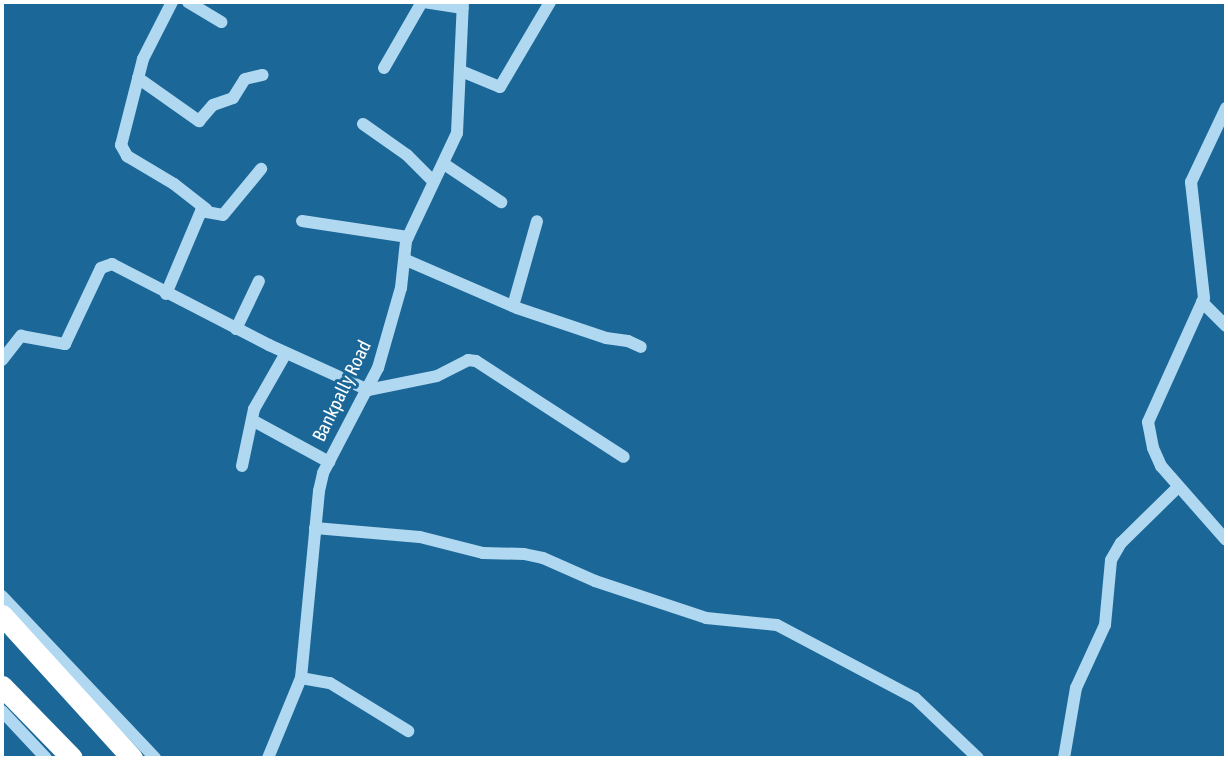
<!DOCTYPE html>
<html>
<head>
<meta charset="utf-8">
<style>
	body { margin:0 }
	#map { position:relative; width:1228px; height:760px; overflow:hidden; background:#1b6798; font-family:"Asap Condensed",sans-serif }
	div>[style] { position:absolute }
	.minor>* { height:12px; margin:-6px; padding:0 6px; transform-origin:6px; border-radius:6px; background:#b0d8f0 }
	.highway>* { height:21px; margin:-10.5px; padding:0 10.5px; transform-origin:10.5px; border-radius:10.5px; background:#fff }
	span { translate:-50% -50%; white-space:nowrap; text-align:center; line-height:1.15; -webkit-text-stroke:6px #1b6798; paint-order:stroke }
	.street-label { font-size:19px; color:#fff }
	.frame { position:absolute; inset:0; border:4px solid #fff; pointer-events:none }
</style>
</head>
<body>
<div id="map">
	<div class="minor">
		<i style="left:172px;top:2px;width:64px;rotate:117deg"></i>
		<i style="left:143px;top:59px;width:89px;rotate:104.3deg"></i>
		<i style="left:121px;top:145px;width:13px;rotate:61deg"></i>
		<i style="left:127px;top:156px;width:55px;rotate:30.8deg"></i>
		<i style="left:174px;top:184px;width:41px;rotate:38deg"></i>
		<i style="left:188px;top:2px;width:39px;rotate:31deg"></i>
		<i style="left:424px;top:2px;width:39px;rotate:9deg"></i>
		<i style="left:384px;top:68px;width:76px;rotate:-60.1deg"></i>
		<i style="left:461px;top:71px;width:42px;rotate:22.3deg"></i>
		<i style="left:500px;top:87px;width:99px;rotate:-59.5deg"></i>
		<i style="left:138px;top:78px;width:75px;rotate:35.2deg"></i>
		<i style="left:199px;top:121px;width:21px;rotate:-49deg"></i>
		<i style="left:213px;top:105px;width:21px;rotate:-19deg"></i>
		<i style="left:233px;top:98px;width:22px;rotate:-58deg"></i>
		<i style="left:245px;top:79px;width:18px;rotate:-13deg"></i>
		<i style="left:1226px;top:108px;width:82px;rotate:115.3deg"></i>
		<i style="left:1191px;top:182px;width:117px;rotate:83.6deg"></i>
		<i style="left:1204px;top:298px;width:136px;rotate:114.3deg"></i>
		<i style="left:1148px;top:422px;width:26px;rotate:79deg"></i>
		<i style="left:1153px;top:448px;width:20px;rotate:66deg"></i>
		<i style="left:1161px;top:466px;width:98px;rotate:48.7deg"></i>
		<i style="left:363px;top:124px;width:54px;rotate:35.2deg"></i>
		<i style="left:407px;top:155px;width:37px;rotate:45deg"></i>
		<i style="left:444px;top:164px;width:69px;rotate:33.7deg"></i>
		<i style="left:302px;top:221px;width:107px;rotate:8.6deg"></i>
		<i style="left:406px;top:260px;width:121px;rotate:23.4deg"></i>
		<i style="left:517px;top:308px;width:94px;rotate:18.6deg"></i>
		<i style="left:606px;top:338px;width:22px;rotate:8deg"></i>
		<i style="left:628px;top:341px;width:14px;rotate:25deg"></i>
		<i style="left:166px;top:294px;width:90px;rotate:-67.1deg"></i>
		<i style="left:201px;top:211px;width:22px;rotate:10deg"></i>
		<i style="left:223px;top:215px;width:60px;rotate:-50.4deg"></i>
		<i style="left:1202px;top:302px;width:34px;rotate:45deg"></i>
		<i style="left:513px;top:306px;width:88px;rotate:-74.2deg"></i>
		<i style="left:236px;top:329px;width:53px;rotate:-64.4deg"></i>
		<i style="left:2px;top:360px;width:31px;rotate:-52deg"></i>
		<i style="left:21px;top:336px;width:45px;rotate:10.3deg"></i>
		<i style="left:65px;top:344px;width:84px;rotate:-64.7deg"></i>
		<i style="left:101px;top:268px;width:12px;rotate:-20deg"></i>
		<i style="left:112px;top:264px;width:177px;rotate:27.3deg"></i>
		<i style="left:269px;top:345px;width:109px;rotate:24.4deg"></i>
		<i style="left:368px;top:390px;width:70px;rotate:-11.5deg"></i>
		<i style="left:437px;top:376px;width:35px;rotate:-27deg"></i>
		<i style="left:468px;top:360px;width:8px;rotate:7deg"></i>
		<i style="left:476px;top:361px;width:176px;rotate:33deg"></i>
		<i style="left:252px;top:420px;width:88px;rotate:28.6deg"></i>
		<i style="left:242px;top:466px;width:58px;rotate:-78.1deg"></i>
		<i style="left:254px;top:409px;width:64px;rotate:-60.3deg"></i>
		<i style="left:315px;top:528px;width:105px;rotate:4.9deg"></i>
		<i style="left:420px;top:537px;width:65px;rotate:14.3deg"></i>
		<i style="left:483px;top:553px;width:41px;rotate:1.4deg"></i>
		<i style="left:524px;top:554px;width:19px;rotate:12deg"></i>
		<i style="left:543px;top:558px;width:57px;rotate:23.9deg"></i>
		<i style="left:595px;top:581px;width:117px;rotate:18.4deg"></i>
		<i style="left:706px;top:618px;width:71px;rotate:5.6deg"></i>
		<i style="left:777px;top:625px;width:156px;rotate:27.9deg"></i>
		<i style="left:915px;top:698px;width:87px;rotate:43.6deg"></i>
		<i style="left:2px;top:596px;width:223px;rotate:46.6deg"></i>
		<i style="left:301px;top:678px;width:29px;rotate:10deg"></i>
		<i style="left:330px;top:683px;width:92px;rotate:31.6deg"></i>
		<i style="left:2px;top:711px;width:64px;rotate:46.9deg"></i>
		<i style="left:268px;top:758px;width:87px;rotate:-67.6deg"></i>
		<i style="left:301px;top:678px;width:188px;rotate:-84.5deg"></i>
		<i style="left:319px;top:491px;width:18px;rotate:-77deg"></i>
		<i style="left:323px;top:473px;width:119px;rotate:-62.4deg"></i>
		<i style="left:378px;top:368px;width:83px;rotate:-74deg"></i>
		<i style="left:401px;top:288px;width:47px;rotate:-83.9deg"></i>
		<i style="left:406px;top:241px;width:119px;rotate:-64.7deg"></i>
		<i style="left:457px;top:133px;width:131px;rotate:-87.4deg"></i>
		<i style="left:1064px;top:758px;width:71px;rotate:-80.3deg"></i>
		<i style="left:1076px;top:688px;width:69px;rotate:-65.3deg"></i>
		<i style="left:1105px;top:625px;width:65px;rotate:-84.7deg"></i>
		<i style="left:1111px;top:560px;width:20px;rotate:-60deg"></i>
		<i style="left:1121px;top:543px;width:80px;rotate:-44.5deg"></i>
	</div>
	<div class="highway">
		<i style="left:2px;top:615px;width:193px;rotate:47.7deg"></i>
		<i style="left:2px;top:686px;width:100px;rotate:45.8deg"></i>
	</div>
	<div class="street-label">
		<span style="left:342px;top:391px;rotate:-64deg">Bankpally Road</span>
	</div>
	<div class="frame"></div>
</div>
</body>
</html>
